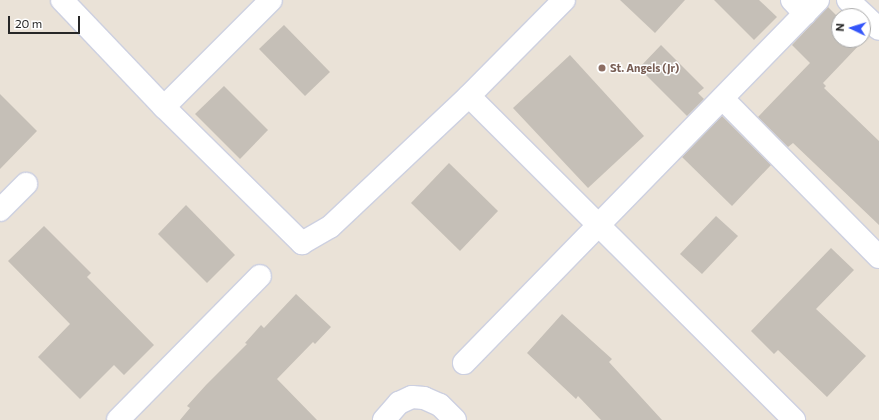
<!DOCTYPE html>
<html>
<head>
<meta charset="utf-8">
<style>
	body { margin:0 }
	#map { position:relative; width:879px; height:420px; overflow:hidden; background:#eae2d7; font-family:Commissioner,sans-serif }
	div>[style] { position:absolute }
	.building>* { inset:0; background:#c5bfb7 }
	.roads { filter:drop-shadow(1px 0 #cdd0e0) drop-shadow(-1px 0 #cdd0e0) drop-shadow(0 1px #cdd0e0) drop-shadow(0 -1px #cdd0e0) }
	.street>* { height:22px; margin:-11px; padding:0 11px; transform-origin:11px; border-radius:11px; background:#fff }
	.dots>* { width:11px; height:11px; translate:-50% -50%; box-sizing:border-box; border:2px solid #fff; border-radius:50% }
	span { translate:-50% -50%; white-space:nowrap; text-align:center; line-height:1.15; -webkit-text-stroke:3px #fff; paint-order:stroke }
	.education-label { font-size:11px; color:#785e54; font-weight:700 }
	.left { translate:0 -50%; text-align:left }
	.north { position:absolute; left:831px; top:8px; width:40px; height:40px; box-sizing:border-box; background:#fff; border:1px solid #a9a9a9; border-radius:50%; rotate:274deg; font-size:11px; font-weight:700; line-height:16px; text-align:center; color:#272727 }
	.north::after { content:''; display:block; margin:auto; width:14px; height:18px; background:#3455fa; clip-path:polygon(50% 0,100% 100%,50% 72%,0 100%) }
	.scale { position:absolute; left:8px; top:16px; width:72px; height:18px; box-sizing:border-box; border:2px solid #272727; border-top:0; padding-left:5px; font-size:12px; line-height:14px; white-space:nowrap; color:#272727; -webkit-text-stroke:3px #fff; paint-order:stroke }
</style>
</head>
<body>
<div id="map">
	<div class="building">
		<i style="clip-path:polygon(620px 0,685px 0,655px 33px)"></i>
		<i style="clip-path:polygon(714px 0,759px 0,777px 17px,754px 40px)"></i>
		<i style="clip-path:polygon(828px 7px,839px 18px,839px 40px,864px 40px,823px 83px,826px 86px,824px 88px,879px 141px,879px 225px,793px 143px,788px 147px,758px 117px,810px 63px,792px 45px)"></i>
		<i style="clip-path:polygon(284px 25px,330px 72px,305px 96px,259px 49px)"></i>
		<i style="clip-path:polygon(661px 45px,704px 88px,698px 93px,704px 99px,687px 116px,639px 68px)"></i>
		<i style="clip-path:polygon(570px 55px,644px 136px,588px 188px,513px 108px)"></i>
		<i style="clip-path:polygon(224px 86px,268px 130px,240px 159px,195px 114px)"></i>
		<i style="clip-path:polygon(0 94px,37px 131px,0 169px)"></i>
		<i style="clip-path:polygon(722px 116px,771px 165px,732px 206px,682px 157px)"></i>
		<i style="clip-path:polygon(449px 163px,498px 211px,460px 251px,411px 203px)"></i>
		<i style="clip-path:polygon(186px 205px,235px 255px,207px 283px,158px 234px)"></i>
		<i style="clip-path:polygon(716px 216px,738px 236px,702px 274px,680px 254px)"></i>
		<i style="clip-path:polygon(44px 226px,91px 273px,87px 277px,154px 345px,124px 375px,114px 365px,80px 399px,38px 357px,70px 324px,8px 261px)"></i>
		<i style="clip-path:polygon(831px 248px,854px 270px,816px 309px,866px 356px,827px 397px,778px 350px,774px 354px,751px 331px)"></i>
		<i style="clip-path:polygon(296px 294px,331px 327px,315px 344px,313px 342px,277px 379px,317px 420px,180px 420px,190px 408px,187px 406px,206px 385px,247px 344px,245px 343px,261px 325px,264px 328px)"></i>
		<i style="clip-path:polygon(562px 314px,612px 359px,609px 362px,662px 420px,601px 420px,578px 396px,576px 399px,527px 353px)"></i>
	</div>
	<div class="roads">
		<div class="street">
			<i style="left:62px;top:0;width:148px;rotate:46.4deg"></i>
			<i style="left:164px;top:107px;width:194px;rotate:44.6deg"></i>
			<i style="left:302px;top:243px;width:32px;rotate:-30deg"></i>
			<i style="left:330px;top:227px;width:191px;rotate:-43.3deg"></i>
			<i style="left:469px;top:96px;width:135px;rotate:-45.3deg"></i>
			<i style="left:792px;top:0;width:19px;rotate:47deg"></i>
			<i style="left:848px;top:0;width:42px;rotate:43.1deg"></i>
			<i style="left:469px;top:96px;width:459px;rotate:44.9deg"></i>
			<i style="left:723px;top:99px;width:222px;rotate:45.4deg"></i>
			<i style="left:164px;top:107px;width:151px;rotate:-45deg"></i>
			<i style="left:0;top:210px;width:37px;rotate:-45deg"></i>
			<i style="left:464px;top:363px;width:507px;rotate:-45.72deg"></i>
			<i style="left:118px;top:420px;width:202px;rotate:-45.4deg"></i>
			<i style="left:384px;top:420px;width:23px;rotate:-49deg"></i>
			<i style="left:399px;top:403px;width:14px;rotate:-25deg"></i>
			<i style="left:412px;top:397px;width:12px;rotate:5deg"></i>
			<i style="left:424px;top:398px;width:17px;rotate:24deg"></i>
			<i style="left:440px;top:405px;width:21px;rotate:45deg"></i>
		</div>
	</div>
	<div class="dots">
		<i style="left:602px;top:68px;background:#8d6e63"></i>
	</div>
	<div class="education-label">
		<span class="left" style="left:610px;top:68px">St. Angels (Jr)</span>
	</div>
	<div class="north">N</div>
	<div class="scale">20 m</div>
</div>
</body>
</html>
